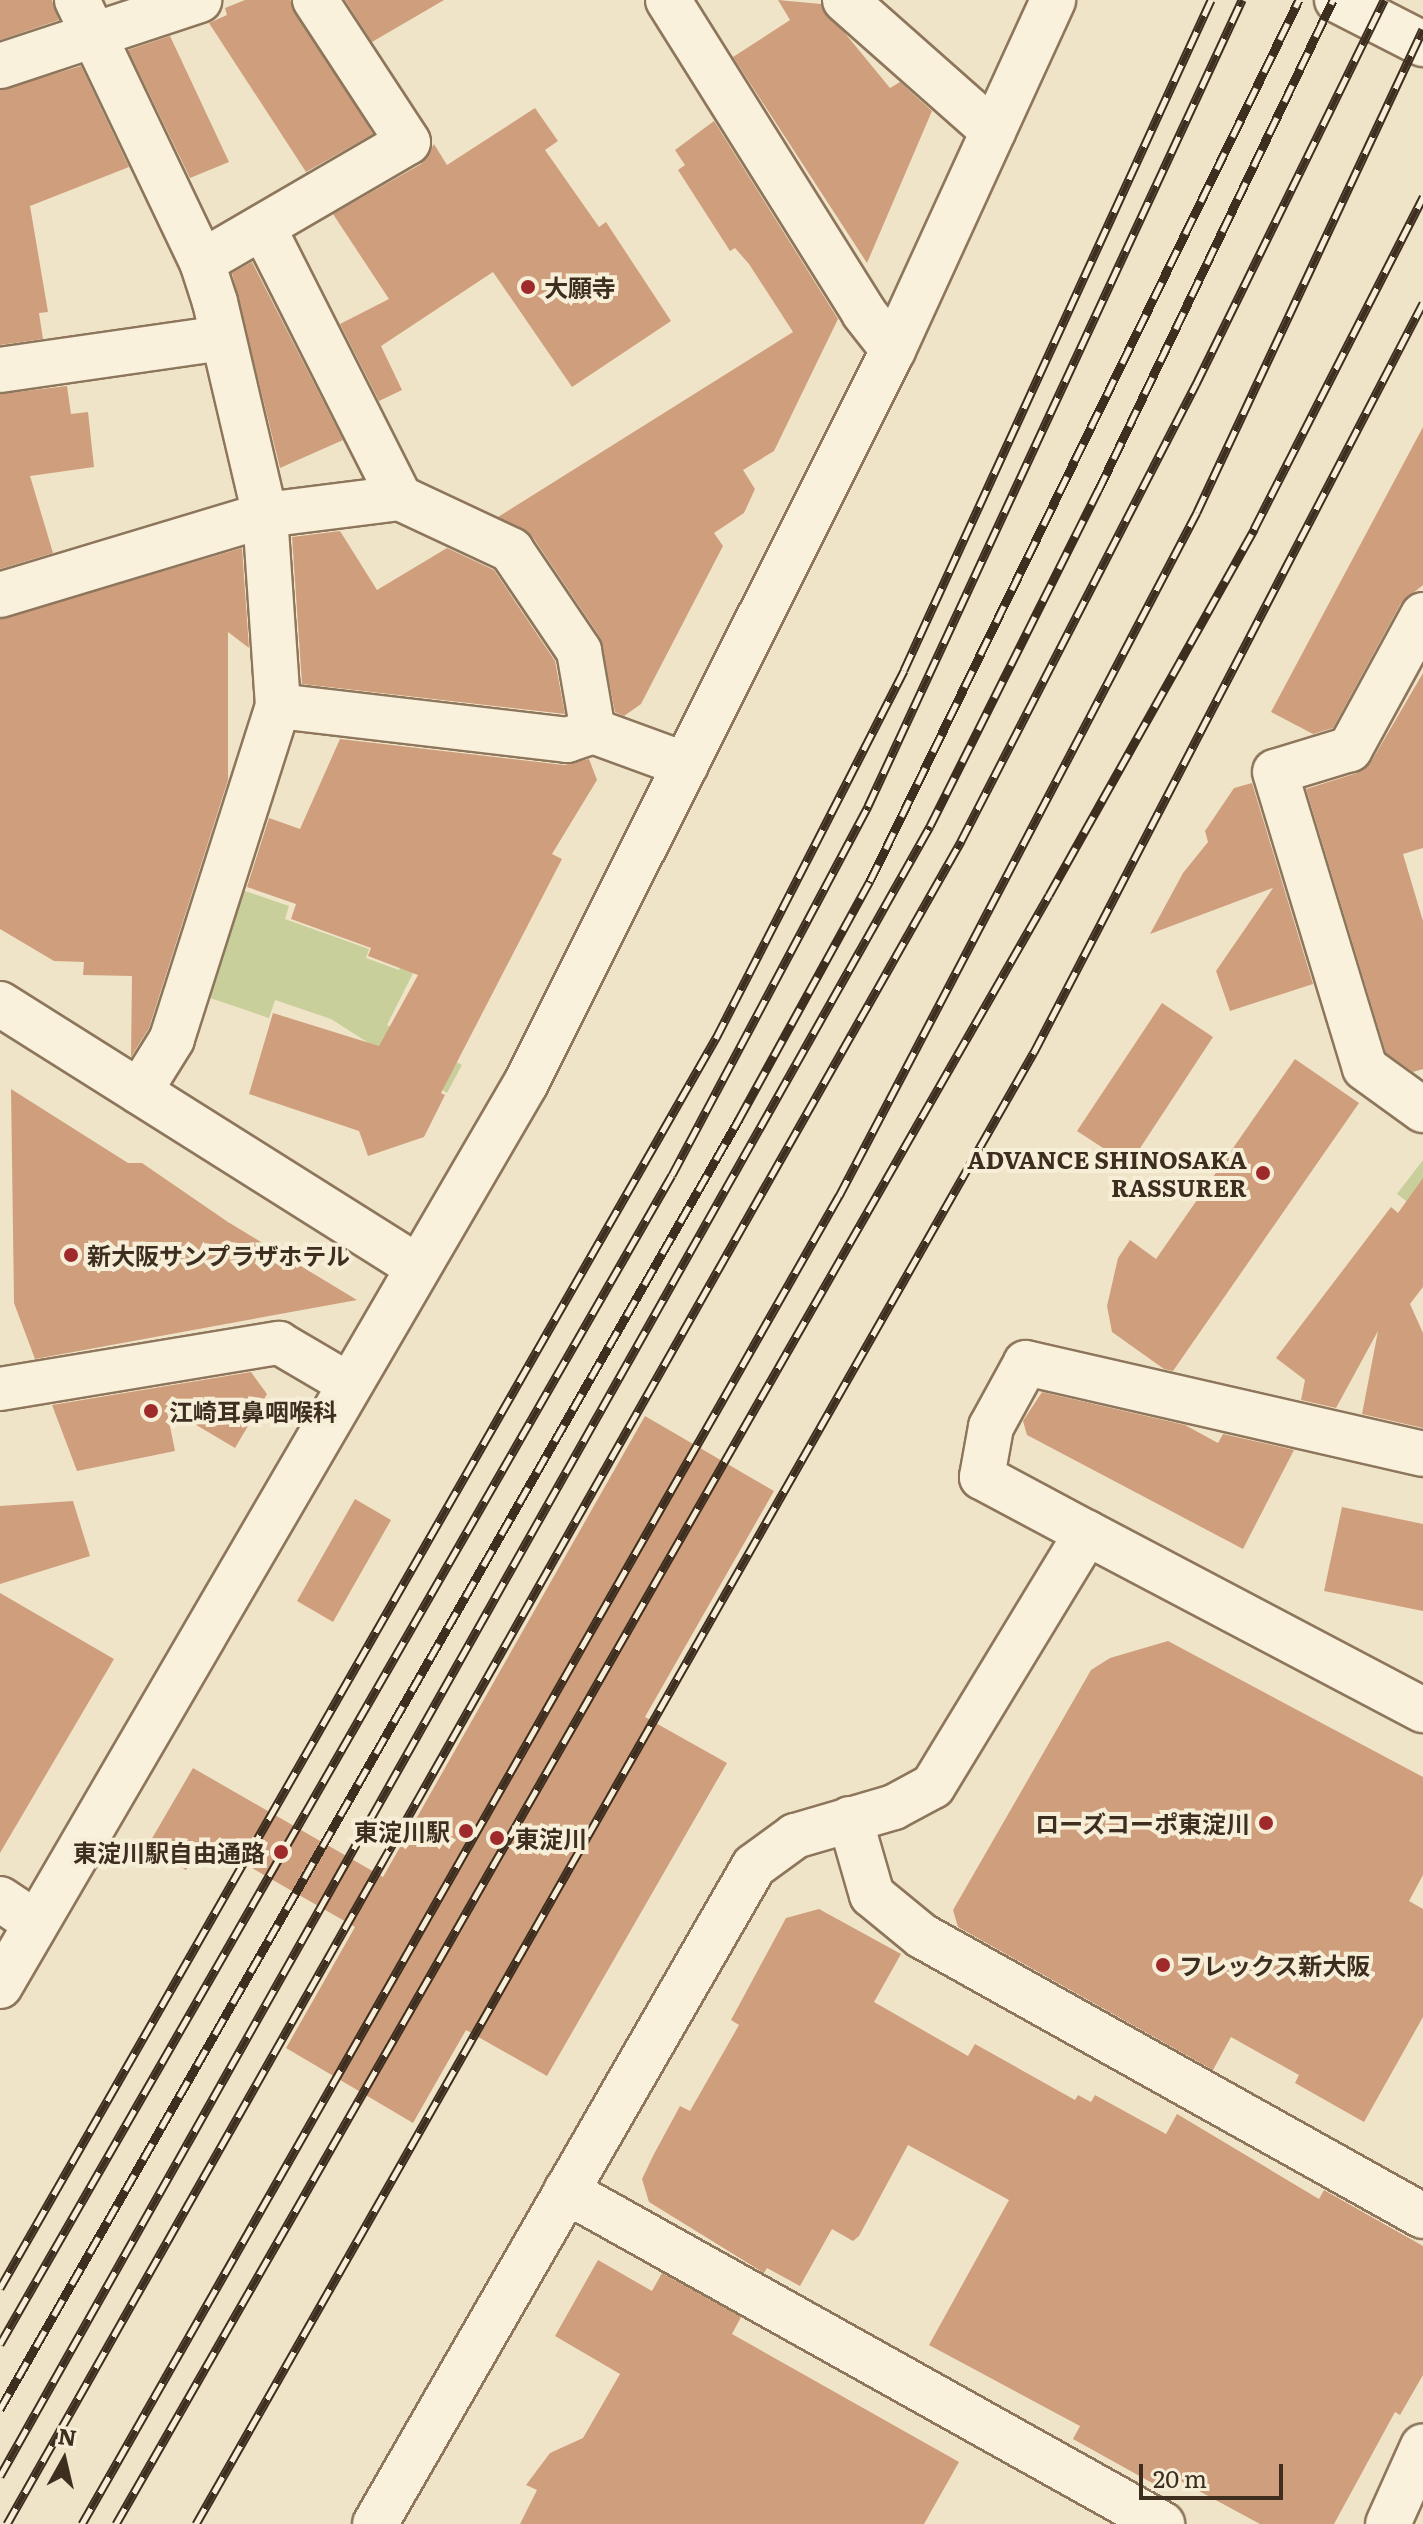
<!DOCTYPE html>
<html>
<head>
<meta charset="utf-8">
<style>
	body { margin:0 }
	#map { position:relative; width:1423px; height:2524px; overflow:hidden; background:#f0e4c8; font-family:Literata,"Noto Sans JP",serif }
	div>[style] { position:absolute }
	.green>* { inset:0; background:#c9cf9b }
	.building>* { inset:0; background:#cf9f7d }
	.roads { filter:drop-shadow(2px 0 #8d765c) drop-shadow(-2px 0 #8d765c) drop-shadow(0 2px #8d765c) drop-shadow(0 -2px #8d765c) }
	.pedestrian>* { height:42px; margin:-21px; padding:0 21px; transform-origin:21px; border-radius:21px; background:#faf1dc }
	.minor>* { height:44px; margin:-22px; padding:0 22px; transform-origin:22px; border-radius:22px; background:#faf1dc }
	.tertiary>* { height:44px; margin:-22px; padding:0 22px; transform-origin:22px; border-radius:22px; background:#faf1dc }
	.rail>* { height:9px; margin-top:-4.5px; transform-origin:0; background:repeating-linear-gradient(90deg,#f7eed8 0 18px,#3d2e20 0 36px); box-sizing:border-box; border-block:2px solid #3d2e20 }
	.dots>* { width:22px; height:22px; translate:-50% -50%; box-sizing:border-box; border:4px solid #f7eed8; border-radius:50% }
	span { translate:-50% -50%; white-space:nowrap; text-align:center; line-height:1.15; -webkit-text-stroke:8px #f7eed8; paint-order:stroke }
	.poi-label { font-size:24px; color:#3d2e20; font-weight:700 }
	.left { translate:0 -50%; text-align:left }
	.right { translate:-100% -50%; text-align:right }
	.north { position:absolute; left:24px; top:2420px; width:80px; height:80px; -webkit-text-stroke:6px #f7eed8; paint-order:stroke; rotate:8deg; font-size:22px; font-weight:700; line-height:32px; text-align:center; color:#3d2e20 }
	.north::after { content:''; display:block; margin:auto; width:28px; height:36px; background:#3d2e20; clip-path:polygon(50% 0,100% 100%,50% 72%,0 100%) }
	.scale { position:absolute; left:1139px; top:2464px; width:144px; height:36px; box-sizing:border-box; border:4px solid #3d2e20; border-top:0; padding-left:10px; font-size:24px; line-height:28px; white-space:nowrap; color:#3d2e20; -webkit-text-stroke:6px #f7eed8; paint-order:stroke }
</style>
</head>
<body>
<div id="map">
	<div class="green">
		<i style="clip-path:polygon(239px 889px,289px 906px,285px 919px,369px 949px,366px 958px,399px 970px,430px 889px,454px 892px,387px 1025px,462px 1065px,447px 1093px,331px 1019px,275px 1000px,269px 1018px,204px 996px)"></i>
		<i style="clip-path:polygon(1423px 1160px,1423px 1214px,1397px 1194px)"></i>
	</div>
	<div class="building">
		<i style="clip-path:polygon(0 0,52px 0,59px 20px,0 40px)"></i>
		<i style="clip-path:polygon(245px 0,290px 0,373px 134px,306px 172px,209px 23px,227px 15px,225px 8px)"></i>
		<i style="clip-path:polygon(345px 0,444px 0,372px 42px)"></i>
		<i style="clip-path:polygon(778px 0,821px 4px,890px 88px,900px 82px,932px 111px,867px 263px,733px 57px,790px 20px)"></i>
		<i style="clip-path:polygon(170px 36px,229px 162px,190px 178px,128px 50px)"></i>
		<i style="clip-path:polygon(81px 66px,129px 167px,30px 206px,48px 312px,39px 313px,43px 339px,0 345px,0 90px)"></i>
		<i style="clip-path:polygon(535px 108px,558px 141px,545px 150px,599px 227px,606px 222px,671px 321px,572px 387px,493px 272px,381px 346px,402px 390px,379px 401px,340px 324px,389px 299px,333px 214px,421px 164px,434px 144px,447px 165px)"></i>
		<i style="clip-path:polygon(714px 121px,838px 319px,774px 451px,743px 470px,755px 489px,744px 513px,714px 533px,723px 546px,641px 704px,624px 716px,615px 712px,600px 637px,532px 536px,498px 517px,793px 332px,749px 264px,735px 248px,730px 251px,678px 170px,685px 165px,675px 150px)"></i>
		<i style="clip-path:polygon(252px 262px,343px 440px,280px 468px,232px 273px)"></i>
		<i style="clip-path:polygon(67px 386px,71px 414px,88px 412px,94px 467px,30px 476px,53px 553px,0 569px,0 394px)"></i>
		<i style="clip-path:polygon(1423px 427px,1423px 585px,1401px 603px,1333px 728px,1313px 734px,1271px 712px)"></i>
		<i style="clip-path:polygon(340px 531px,377px 590px,447px 548px,494px 570px,555px 661px,565px 714px,302px 684px,292px 537px)"></i>
		<i style="clip-path:polygon(242px 548px,249px 648px,228px 632px,228px 780px,149px 1028px,131px 1057px,132px 976px,83px 975px,84px 962px,54px 961px,0 929px,0 619px)"></i>
		<i style="clip-path:polygon(1423px 673px,1423px 848px,1403px 854px,1423px 921px,1423px 1069px,1413px 1072px,1386px 1053px,1306px 789px,1357px 773px,1371px 762px)"></i>
		<i style="clip-path:polygon(340px 739px,564px 765px,589px 759px,597px 780px,552px 854px,562px 859px,441px 1093px,445px 1095px,424px 1137px,368px 1156px,359px 1131px,249px 1094px,273px 1013px,379px 1046px,418px 975px,368px 956px,371px 948px,291px 919px,296px 904px,247px 887px,269px 818px,300px 829px)"></i>
		<i style="clip-path:polygon(1252px 783px,1313px 984px,1230px 1011px,1216px 971px,1273px 888px,1150px 934px,1183px 873px,1208px 842px,1205px 831px,1234px 788px)"></i>
		<i style="clip-path:polygon(1162px 1003px,1213px 1037px,1129px 1165px,1077px 1131px)"></i>
		<i style="clip-path:polygon(1295px 1059px,1359px 1103px,1173px 1371px,1164px 1369px,1112px 1332px,1107px 1306px,1118px 1258px,1130px 1240px,1156px 1259px)"></i>
		<i style="clip-path:polygon(11px 1089px,128px 1163px,142px 1163px,228px 1222px,357px 1300px,35px 1359px,14px 1303px)"></i>
		<i style="clip-path:polygon(1423px 1178px,1423px 1287px,1410px 1304px,1423px 1333px,1423px 1428px,1362px 1414px,1378px 1331px,1336px 1408px,1301px 1400px,1305px 1380px,1276px 1358px,1391px 1207px,1398px 1213px)"></i>
		<i style="clip-path:polygon(251px 1372px,267px 1394px,235px 1448px,166px 1407px,175px 1451px,77px 1471px,52px 1405px)"></i>
		<i style="clip-path:polygon(1042px 1392px,1185px 1425px,1218px 1443px,1223px 1434px,1294px 1450px,1243px 1549px,1027px 1435px,1023px 1421px)"></i>
		<i style="clip-path:polygon(645px 1416px,774px 1491px,645px 1717px,727px 1763px,547px 2076px,466px 2030px,413px 2123px,286px 2048px,355px 1927px,203px 1840px,186px 1870px,147px 1847px,193px 1768px,383px 1877px)"></i>
		<i style="clip-path:polygon(355px 1499px,391px 1520px,333px 1622px,297px 1601px)"></i>
		<i style="clip-path:polygon(73px 1501px,90px 1556px,0 1584px,0 1506px)"></i>
		<i style="clip-path:polygon(1342px 1507px,1423px 1524px,1423px 1611px,1324px 1591px)"></i>
		<i style="clip-path:polygon(0 1593px,114px 1659px,0 1853px)"></i>
		<i style="clip-path:polygon(1168px 1641px,1423px 1777px,1423px 1875px,1409px 1901px,1423px 1909px,1423px 2017px,1364px 2122px,1295px 2083px,1299px 2075px,1231px 2037px,1213px 2070px,958px 1927px,953px 1910px,1091px 1670px,1110px 1658px)"></i>
		<i style="clip-path:polygon(819px 1909px,901px 1954px,874px 2002px,968px 2056px,975px 2044px,1075px 2100px,1078px 2095px,1091px 2102px,1095px 2095px,1166px 2134px,1177px 2114px,1319px 2199px,1324px 2190px,1423px 2246px,1423px 2375px,1400px 2415px,1395px 2412px,1334px 2524px,1260px 2524px,1162px 2471px,1154px 2484px,1073px 2439px,1080px 2426px,929px 2345px,1009px 2200px,908px 2145px,859px 2236px,853px 2241px,832px 2229px,800px 2286px,767px 2268px,764px 2273px,649px 2202px,642px 2179px,654px 2154px,680px 2106px,690px 2111px,739px 2025px,731px 2020px,786px 1918px)"></i>
		<i style="clip-path:polygon(598px 2260px,652px 2291px,662px 2273px,741px 2317px,732px 2334px,959px 2462px,924px 2524px,520px 2524px,537px 2490px,526px 2485px,550px 2453px,583px 2438px,620px 2374px,555px 2336px)"></i>
	</div>
	<div class="roads">
		<div class="pedestrian">
			<i style="left:0;top:1389px;width:283px;rotate:-9.4deg"></i>
			<i style="left:279px;top:1343px;width:81px;rotate:30.4deg"></i>
		</div>
		<div class="minor">
			<i style="left:77px;top:0;width:290px;rotate:64.5deg"></i>
			<i style="left:202px;top:262px;width:42px;rotate:72deg"></i>
			<i style="left:215px;top:302px;width:219px;rotate:76.8deg"></i>
			<i style="left:265px;top:515px;width:191px;rotate:86.1deg"></i>
			<i style="left:278px;top:706px;width:349px;rotate:107.7deg"></i>
			<i style="left:172px;top:1039px;width:62px;rotate:121.9deg"></i>
			<i style="left:668px;top:0;width:369px;rotate:57.9deg"></i>
			<i style="left:864px;top:313px;width:47px;rotate:51.9deg"></i>
			<i style="left:845px;top:0;width:198px;rotate:41.5deg"></i>
			<i style="left:1337px;top:0;width:97px;rotate:27.1deg"></i>
			<i style="left:0;top:66px;width:210px;rotate:-18.3deg"></i>
			<i style="left:263px;top:227px;width:304px;rotate:63.2deg"></i>
			<i style="left:202px;top:262px;width:238px;rotate:-30.2deg"></i>
			<i style="left:408px;top:142px;width:170px;rotate:-123.2deg"></i>
			<i style="left:0;top:370px;width:224px;rotate:-8.2deg"></i>
			<i style="left:0;top:595px;width:277px;rotate:-16.8deg"></i>
			<i style="left:265px;top:515px;width:136px;rotate:-7.2deg"></i>
			<i style="left:400px;top:498px;width:123px;rotate:25.1deg"></i>
			<i style="left:511px;top:550px;width:122px;rotate:56deg"></i>
			<i style="left:579px;top:651px;width:81px;rotate:80.1deg"></i>
			<i style="left:1423px;top:615px;width:153px;rotate:118.6deg"></i>
			<i style="left:1350px;top:749px;width:78px;rotate:163deg"></i>
			<i style="left:1275px;top:772px;width:309px;rotate:73.1deg"></i>
			<i style="left:1365px;top:1068px;width:72px;rotate:35.9deg"></i>
			<i style="left:278px;top:706px;width:291px;rotate:6.7deg"></i>
			<i style="left:567px;top:740px;width:28px;rotate:-19deg"></i>
			<i style="left:593px;top:731px;width:99px;rotate:20.1deg"></i>
			<i style="left:1026px;top:1363px;width:73px;rotate:118.7deg"></i>
			<i style="left:991px;top:1427px;width:51px;rotate:100.2deg"></i>
			<i style="left:982px;top:1477px;width:119px;rotate:28.1deg"></i>
			<i style="left:850px;top:1819px;width:79px;rotate:73.9deg"></i>
			<i style="left:872px;top:1895px;width:65px;rotate:39.4deg"></i>
			<i style="left:922px;top:1936px;width:574px;rotate:29.2deg"></i>
			<i style="left:0;top:1899px;width:43px;rotate:33.7deg"></i>
		</div>
		<div class="tertiary">
			<i style="left:0;top:1004px;width:492px;rotate:32.2deg"></i>
			<i style="left:1026px;top:1363px;width:407px;rotate:12.9deg"></i>
			<i style="left:0;top:1986px;width:1045px;rotate:-59.78deg"></i>
			<i style="left:526px;top:1083px;width:820px;rotate:-63.4deg"></i>
			<i style="left:893px;top:350px;width:385px;rotate:-65.4deg"></i>
			<i style="left:566px;top:2191px;width:683px;rotate:29.19deg"></i>
			<i style="left:375px;top:2524px;width:759px;rotate:-60.06deg"></i>
			<i style="left:754px;top:1866px;width:51px;rotate:-36.2deg"></i>
			<i style="left:795px;top:1836px;width:103px;rotate:-16.3deg"></i>
			<i style="left:894px;top:1807px;width:44px;rotate:-28.3deg"></i>
			<i style="left:933px;top:1786px;width:296px;rotate:-58.7deg"></i>
			<i style="left:1087px;top:1533px;width:380px;rotate:27.8deg"></i>
			<i style="left:1388px;top:2524px;width:85px;rotate:-65.8deg"></i>
		</div>
	</div>
	<div class="rail">
		<i style="left:0;top:2288px;width:1441px;rotate:-60.2deg"></i>
		<i style="left:716px;top:1038px;width:413px;rotate:-62.9deg"></i>
		<i style="left:904px;top:670px;width:737px;rotate:-65.38deg"></i>
		<i style="left:0;top:2344px;width:1348px;rotate:-60.11deg"></i>
		<i style="left:672px;top:1175px;width:418px;rotate:-62deg"></i>
		<i style="left:868px;top:806px;width:889px;rotate:-65.11deg"></i>
		<i style="left:0;top:2409px;width:1487px;rotate:-60.19deg"></i>
		<i style="left:739px;top:1119px;width:272px;rotate:-61.2deg"></i>
		<i style="left:870px;top:881px;width:980px;rotate:-64.04deg"></i>
		<i style="left:0;top:2476px;width:1894px;rotate:-60.59deg"></i>
		<i style="left:930px;top:826px;width:375px;rotate:-63.4deg"></i>
		<i style="left:1098px;top:491px;width:544px;rotate:-64.42deg"></i>
		<i style="left:7px;top:2524px;width:1935px;rotate:-60.45deg"></i>
		<i style="left:961px;top:841px;width:514px;rotate:-62.79deg"></i>
		<i style="left:1196px;top:384px;width:428px;rotate:-63.9deg"></i>
		<i style="left:82px;top:2524px;width:1529px;rotate:-60.32deg"></i>
		<i style="left:839px;top:1196px;width:772px;rotate:-62.37deg"></i>
		<i style="left:1197px;top:512px;width:533px;rotate:-64.92deg"></i>
		<i style="left:116px;top:2524px;width:1877px;rotate:-60.2deg"></i>
		<i style="left:1049px;top:895px;width:420px;rotate:-60.7deg"></i>
		<i style="left:1254px;top:529px;width:373px;rotate:-63deg"></i>
		<i style="left:196px;top:2524px;width:1694px;rotate:-60.35deg"></i>
		<i style="left:1034px;top:1052px;width:844px;rotate:-62.55deg"></i>
	</div>
	<div class="dots">
		<i style="left:528px;top:287px;background:#9e2a2b"></i>
		<i style="left:1263px;top:1173px;background:#9e2a2b"></i>
		<i style="left:71px;top:1255px;background:#9e2a2b"></i>
		<i style="left:151px;top:1411px;background:#9e2a2b"></i>
		<i style="left:1266px;top:1823px;background:#9e2a2b"></i>
		<i style="left:466px;top:1831px;background:#9e2a2b"></i>
		<i style="left:497px;top:1838px;background:#9e2a2b"></i>
		<i style="left:281px;top:1852px;background:#9e2a2b"></i>
		<i style="left:1163px;top:1965px;background:#9e2a2b"></i>
	</div>
	<div class="poi-label">
		<span class="left" style="left:544px;top:287px">大願寺</span>
		<span class="right" style="left:1247px;top:1173px">ADVANCE SHINOSAKA<br>RASSURER</span>
		<span class="left" style="left:87px;top:1255px">新大阪サンプラザホテル</span>
		<span class="left" style="left:169px;top:1411px">江崎耳鼻咽喉科</span>
		<span class="right" style="left:1250px;top:1823px">ローズコーポ東淀川</span>
		<span class="right" style="left:450px;top:1831px">東淀川駅</span>
		<span class="left" style="left:515px;top:1838px">東淀川</span>
		<span class="right" style="left:265px;top:1852px">東淀川駅自由通路</span>
		<span class="left" style="left:1179px;top:1965px">フレックス新大阪</span>
	</div>
	<div class="north">N</div>
	<div class="scale">20 m</div>
</div>
</body>
</html>
